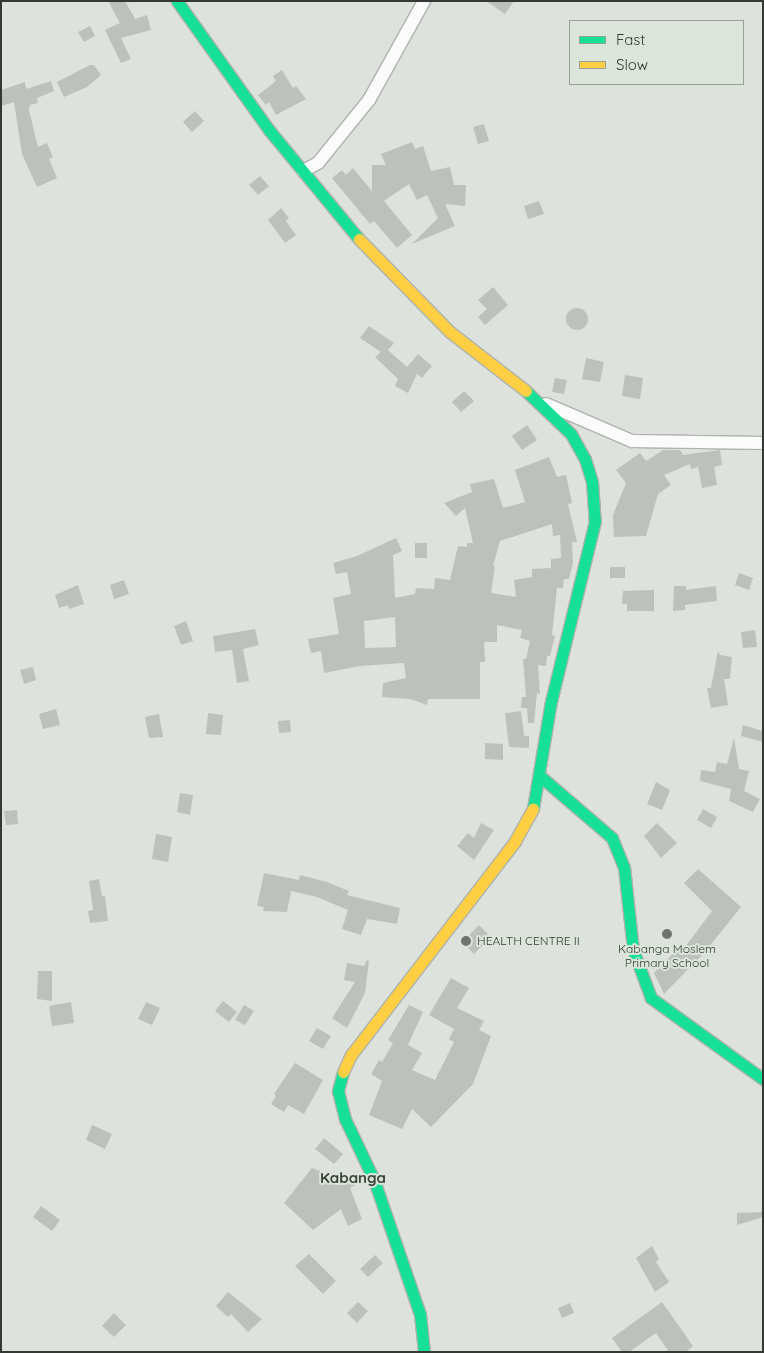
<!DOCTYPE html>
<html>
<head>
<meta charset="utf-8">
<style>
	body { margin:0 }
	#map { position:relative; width:764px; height:1353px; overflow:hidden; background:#dde2dd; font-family:Quicksand,sans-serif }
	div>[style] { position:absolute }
	.building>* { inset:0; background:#bdc1bd }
	.round { border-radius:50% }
	.roads { filter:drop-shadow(1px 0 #afb3ae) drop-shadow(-1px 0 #afb3ae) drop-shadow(0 1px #afb3ae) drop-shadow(0 -1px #afb3ae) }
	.street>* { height:12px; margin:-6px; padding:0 6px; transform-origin:6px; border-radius:6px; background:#fafbfa }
	.fast>* { height:11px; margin:-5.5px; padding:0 5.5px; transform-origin:5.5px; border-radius:5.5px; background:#16e098 }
	.slow>* { height:11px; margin:-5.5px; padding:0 5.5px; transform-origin:5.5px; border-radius:5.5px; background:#ffcf43 }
	.dots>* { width:14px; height:14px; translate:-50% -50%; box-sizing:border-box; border:2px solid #dbe5da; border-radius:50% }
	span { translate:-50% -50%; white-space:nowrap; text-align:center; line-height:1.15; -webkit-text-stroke:4px #dbe5da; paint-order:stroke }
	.poi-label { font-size:12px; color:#353935 }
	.left { translate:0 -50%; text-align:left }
	.quarter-label { font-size:15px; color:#3a4239; font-weight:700 }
	.frame { position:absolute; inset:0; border:2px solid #353935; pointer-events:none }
	.legend { position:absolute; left:569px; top:20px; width:175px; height:65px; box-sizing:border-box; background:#dbe5da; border:1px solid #99a098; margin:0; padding:6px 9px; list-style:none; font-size:15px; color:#353935 }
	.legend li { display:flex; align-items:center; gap:10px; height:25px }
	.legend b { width:25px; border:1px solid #99a098 }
</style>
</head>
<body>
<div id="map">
	<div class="building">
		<i style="clip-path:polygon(108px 1px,125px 1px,135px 19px,147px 15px,151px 30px,121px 38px,131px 59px,121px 63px,105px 30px,120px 23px)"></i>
		<i style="clip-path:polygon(486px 1px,514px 1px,505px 14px)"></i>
		<i style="clip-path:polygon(90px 26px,95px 36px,84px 42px,78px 32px)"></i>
		<i style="clip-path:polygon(90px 65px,94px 65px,101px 75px,87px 87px,64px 97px,57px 82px)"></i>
		<i style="clip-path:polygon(282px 70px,293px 88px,296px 86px,306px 99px,276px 115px,269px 102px,266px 105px,258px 95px,276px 81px,273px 76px)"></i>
		<i style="clip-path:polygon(51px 81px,54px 91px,37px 98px,38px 103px,30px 105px,29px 110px,38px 147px,47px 143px,53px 157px,49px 159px,57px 178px,37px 187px,22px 154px,14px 102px,1px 106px,1px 90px,25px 82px,26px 89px)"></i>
		<i style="clip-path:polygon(195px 111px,204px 121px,192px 132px,183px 122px)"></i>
		<i style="clip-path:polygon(484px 124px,489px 141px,478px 144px,473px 127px)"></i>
		<i style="clip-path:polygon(412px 142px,415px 149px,423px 146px,431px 171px,450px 167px,454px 185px,466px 185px,465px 206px,445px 204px,455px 226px,412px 244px,438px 218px,427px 195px,417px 200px,409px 184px,384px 201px,412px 235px,397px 248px,374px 221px,370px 224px,332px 178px,342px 170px,346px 175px,353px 168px,372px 191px,372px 165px,386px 165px,381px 154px)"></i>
		<i style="clip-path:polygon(260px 176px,269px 186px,258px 195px,249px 185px)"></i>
		<i style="clip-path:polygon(539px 201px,544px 214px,528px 219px,524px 206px)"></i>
		<i style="clip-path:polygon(281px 208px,289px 218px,286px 221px,296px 235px,285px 243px,268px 220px)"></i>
		<i style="clip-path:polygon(493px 287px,508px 305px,485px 325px,478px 317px,487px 309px,478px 300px)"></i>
		<i class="round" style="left:566px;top:308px;width:22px;height:22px"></i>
		<i style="clip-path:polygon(369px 326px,394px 343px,388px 350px,407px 367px,418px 354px,432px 366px,422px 378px,417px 374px,408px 393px,395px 386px,398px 379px,375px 357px,381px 352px,360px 338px)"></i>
		<i style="clip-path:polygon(586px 358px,604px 362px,600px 382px,582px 379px)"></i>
		<i style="clip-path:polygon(625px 375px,643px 378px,640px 399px,622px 396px)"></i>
		<i style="clip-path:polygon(555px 378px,567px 380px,564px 394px,552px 392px)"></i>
		<i style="clip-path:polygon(464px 391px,474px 401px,461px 412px,452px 402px)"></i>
		<i style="clip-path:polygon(527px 425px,537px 440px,522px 450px,512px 436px)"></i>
		<i style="clip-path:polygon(663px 450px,680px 450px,683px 455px,720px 450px,722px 465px,714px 467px,717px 485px,702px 488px,698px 467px,691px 469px,690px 464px,664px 475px,671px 485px,658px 494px,646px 536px,614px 537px,613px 515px,626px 483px,616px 470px,640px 453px,646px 461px)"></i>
		<i style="clip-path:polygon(evenodd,549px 457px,557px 477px,566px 475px,572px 503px,568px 504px,577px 542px,572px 542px,573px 563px,569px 579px,564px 579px,563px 588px,557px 588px,552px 635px,555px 636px,550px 656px,547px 656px,546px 666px,538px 665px,540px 694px,537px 693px,534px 723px,528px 723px,527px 708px,521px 708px,522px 697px,526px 697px,523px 659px,526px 659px,530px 641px,520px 638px,522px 630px,497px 625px,497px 642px,484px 642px,485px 662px,480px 662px,480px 699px,428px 699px,427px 705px,410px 699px,382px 697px,383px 683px,406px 678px,404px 663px,360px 666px,324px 673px,321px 651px,311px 653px,308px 639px,339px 634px,333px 598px,351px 594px,347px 572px,336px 574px,333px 563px,357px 556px,396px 538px,402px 551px,393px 555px,395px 598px,415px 594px,416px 588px,434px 589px,435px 578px,450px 580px,458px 546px,467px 547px,467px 543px,473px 543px,465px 508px,456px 516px,444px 503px,472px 492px,470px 484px,494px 479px,503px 508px,525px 502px,515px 470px,549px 457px,552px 524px,553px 536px,560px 535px,561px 558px,551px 559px,551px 568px,532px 569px,532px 577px,514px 580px,516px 597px,491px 593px,495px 566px,493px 566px,500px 541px,552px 524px,549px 457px,395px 617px,396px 647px,365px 648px,364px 621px,395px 617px)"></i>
		<i style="clip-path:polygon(415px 543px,427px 543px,427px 558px,415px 558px)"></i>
		<i style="clip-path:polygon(610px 567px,625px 567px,625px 578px,610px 578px)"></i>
		<i style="clip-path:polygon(739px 573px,753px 578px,749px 590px,735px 585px)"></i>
		<i style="clip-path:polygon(124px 580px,129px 594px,114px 599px,110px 585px)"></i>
		<i style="clip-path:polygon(78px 585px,84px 604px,69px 609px,68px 605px,59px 608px,55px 595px)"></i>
		<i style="clip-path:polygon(674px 586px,686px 586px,686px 590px,716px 586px,717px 601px,685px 605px,685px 610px,673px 611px)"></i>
		<i style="clip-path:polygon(654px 590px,654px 611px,627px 611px,627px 604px,622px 604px,623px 591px)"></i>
		<i style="clip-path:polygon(186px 621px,193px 641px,181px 645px,174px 626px)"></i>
		<i style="clip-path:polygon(255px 629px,259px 645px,243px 649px,249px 681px,237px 683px,232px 650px,215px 652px,213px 636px)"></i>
		<i style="clip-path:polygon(755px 630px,757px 647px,743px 648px,741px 632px)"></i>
		<i style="clip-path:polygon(718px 651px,720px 655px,732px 657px,730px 679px,724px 679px,728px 705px,711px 708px,707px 688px,711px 688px)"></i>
		<i style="clip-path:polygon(33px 667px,36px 680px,24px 684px,20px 670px)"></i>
		<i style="clip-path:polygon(56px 709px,60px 725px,43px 729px,39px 714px)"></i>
		<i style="clip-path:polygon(521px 711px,524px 736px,529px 736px,529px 748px,509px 747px,505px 713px)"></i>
		<i style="clip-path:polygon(208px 713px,223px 715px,221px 735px,206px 734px)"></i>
		<i style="clip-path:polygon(159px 714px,163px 737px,149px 738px,145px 717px)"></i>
		<i style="clip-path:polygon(290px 720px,291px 732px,279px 733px,278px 721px)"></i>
		<i style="clip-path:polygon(743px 725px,763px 731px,763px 742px,741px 736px)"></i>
		<i style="clip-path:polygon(734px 738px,739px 769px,749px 771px,744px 791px,760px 799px,753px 812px,729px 801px,731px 789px,700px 781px,701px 770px,715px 772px,717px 762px,727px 764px)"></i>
		<i style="clip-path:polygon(485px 743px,503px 744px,503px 760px,485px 759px)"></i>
		<i style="clip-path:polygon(656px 782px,670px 790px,662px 810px,647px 804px)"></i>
		<i style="clip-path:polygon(180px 793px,193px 795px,190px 815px,177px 812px)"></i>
		<i style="clip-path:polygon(703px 809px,717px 817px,711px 828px,697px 820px)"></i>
		<i style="clip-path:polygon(17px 810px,18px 824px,6px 825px,4px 811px)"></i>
		<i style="clip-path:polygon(481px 823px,494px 830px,474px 860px,457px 846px,468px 833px,474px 838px)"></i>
		<i style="clip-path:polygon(657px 823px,677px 843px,661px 858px,644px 836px)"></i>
		<i style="clip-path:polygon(156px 834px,172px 837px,168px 862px,152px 859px)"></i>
		<i style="clip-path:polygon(698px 869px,741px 907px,704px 953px,664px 994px,654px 973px,682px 944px,685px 947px,712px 911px,684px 883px)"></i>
		<i style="clip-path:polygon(264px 873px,299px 880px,300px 875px,327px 882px,349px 891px,347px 895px,400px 908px,397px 924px,367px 919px,361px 935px,342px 929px,348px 910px,317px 897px,291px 891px,287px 912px,263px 911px,264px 907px,257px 906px)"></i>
		<i style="clip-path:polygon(99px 879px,102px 896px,105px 896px,108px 921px,90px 923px,88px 911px,93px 910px,89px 881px)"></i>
		<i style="clip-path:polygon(479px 925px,491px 937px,474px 954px,462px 942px)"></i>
		<i style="clip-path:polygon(367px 960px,369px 961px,365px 993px,347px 1028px,332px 1018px,355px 982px,344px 980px,347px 963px,364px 966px)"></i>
		<i style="clip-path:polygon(38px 971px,52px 971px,52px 1001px,37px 999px)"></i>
		<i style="clip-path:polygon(451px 978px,469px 988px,457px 1008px,484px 1021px,479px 1030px,491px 1036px,473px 1084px,431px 1127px,412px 1109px,402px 1129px,369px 1115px,382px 1081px,371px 1074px,379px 1060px,382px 1062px,393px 1043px,388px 1040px,409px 1005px,423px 1012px,408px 1045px,422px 1053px,412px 1070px,435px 1080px,454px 1042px,449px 1039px,454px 1029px,429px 1015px)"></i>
		<i style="clip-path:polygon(223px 1001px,237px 1012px,229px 1022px,215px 1011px)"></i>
		<i style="clip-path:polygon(71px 1002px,74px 1023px,52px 1026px,49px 1006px)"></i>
		<i style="clip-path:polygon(146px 1002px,160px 1008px,152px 1025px,138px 1019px)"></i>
		<i style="clip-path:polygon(244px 1005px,254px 1011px,245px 1025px,235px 1020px)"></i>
		<i style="clip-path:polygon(317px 1028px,331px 1036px,323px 1049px,309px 1041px)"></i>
		<i style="clip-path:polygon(295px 1063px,323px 1080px,304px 1114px,288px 1105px,284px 1112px,271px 1104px,276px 1096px,274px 1094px)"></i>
		<i style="clip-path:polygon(92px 1125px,112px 1134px,105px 1149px,86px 1140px)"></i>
		<i style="clip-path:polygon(324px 1138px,343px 1154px,334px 1164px,315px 1149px)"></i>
		<i style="clip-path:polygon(312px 1168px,357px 1184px,350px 1188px,362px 1219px,348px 1226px,341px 1209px,313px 1230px,284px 1203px)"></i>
		<i style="clip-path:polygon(41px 1206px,60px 1220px,52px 1231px,33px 1217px)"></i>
		<i style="clip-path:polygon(763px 1212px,763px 1217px,737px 1225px,737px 1213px)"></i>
		<i style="clip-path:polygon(652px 1246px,659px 1259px,656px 1262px,669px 1282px,655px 1292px,636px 1258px)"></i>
		<i style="clip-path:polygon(309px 1254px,336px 1281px,323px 1294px,295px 1266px)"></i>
		<i style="clip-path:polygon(375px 1255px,383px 1263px,368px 1277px,360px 1269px)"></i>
		<i style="clip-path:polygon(228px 1292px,262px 1319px,248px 1332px,231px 1314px,228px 1317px,216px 1306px)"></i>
		<i style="clip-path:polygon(358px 1302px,368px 1311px,357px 1323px,347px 1313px)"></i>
		<i style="clip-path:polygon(662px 1302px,693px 1346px,686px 1352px,669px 1352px,656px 1333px,629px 1352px,622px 1352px,612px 1338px)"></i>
		<i style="clip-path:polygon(570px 1303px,574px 1313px,562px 1318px,558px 1308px)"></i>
		<i style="clip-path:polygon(114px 1313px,126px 1325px,114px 1337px,102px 1326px)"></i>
	</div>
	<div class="roads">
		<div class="street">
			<i style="left:303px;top:171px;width:17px;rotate:-28deg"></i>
			<i style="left:318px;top:163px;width:81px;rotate:-51deg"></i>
			<i style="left:369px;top:100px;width:113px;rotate:-60.9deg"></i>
			<i style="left:546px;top:404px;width:94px;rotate:23.3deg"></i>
			<i style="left:632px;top:441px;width:131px;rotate:0.9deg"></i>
		</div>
		<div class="fast">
			<i style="left:177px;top:1px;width:158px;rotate:54.5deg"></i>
			<i style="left:269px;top:130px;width:141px;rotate:50.5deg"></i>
			<i style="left:526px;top:391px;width:62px;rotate:43.7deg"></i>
			<i style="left:571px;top:434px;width:29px;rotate:61deg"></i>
			<i style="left:585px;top:459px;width:24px;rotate:73deg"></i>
			<i style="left:592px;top:482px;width:39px;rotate:86deg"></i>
			<i style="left:595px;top:521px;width:185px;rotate:103.7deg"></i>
			<i style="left:551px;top:701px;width:109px;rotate:99.5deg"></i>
			<i style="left:540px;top:776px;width:95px;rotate:40.7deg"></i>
			<i style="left:612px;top:838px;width:31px;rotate:68deg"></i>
			<i style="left:624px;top:867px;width:83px;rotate:83.8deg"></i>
			<i style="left:633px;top:950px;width:51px;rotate:69.4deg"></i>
			<i style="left:651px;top:998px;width:138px;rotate:35.9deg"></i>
			<i style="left:343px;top:1072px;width:20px;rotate:105deg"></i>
			<i style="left:338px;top:1091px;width:29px;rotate:76deg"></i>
			<i style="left:345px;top:1119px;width:68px;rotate:64.6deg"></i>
			<i style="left:374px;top:1180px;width:142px;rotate:71.1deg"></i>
			<i style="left:420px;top:1314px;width:38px;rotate:84deg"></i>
		</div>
		<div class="slow">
			<i style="left:359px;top:239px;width:130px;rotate:45.6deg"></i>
			<i style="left:450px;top:332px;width:96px;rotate:37.8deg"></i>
			<i style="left:343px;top:1072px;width:19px;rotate:-65deg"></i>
			<i style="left:351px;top:1055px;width:270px;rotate:-52.5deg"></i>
			<i style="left:515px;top:841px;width:37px;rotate:-61deg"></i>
		</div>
	</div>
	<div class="dots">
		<i style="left:667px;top:934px;background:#707470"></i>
		<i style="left:466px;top:941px;background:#707470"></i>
	</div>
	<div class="poi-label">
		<span class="left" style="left:477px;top:941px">HEALTH CENTRE II</span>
		<span style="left:667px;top:956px">Kabanga Moslem<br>Primary School</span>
	</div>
	<div class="quarter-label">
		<span style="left:353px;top:1178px">Kabanga</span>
	</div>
	<div class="frame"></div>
	<ul class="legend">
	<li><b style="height:6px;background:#16e098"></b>Fast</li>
	<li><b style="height:6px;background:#ffcf43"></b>Slow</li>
	</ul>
</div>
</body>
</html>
